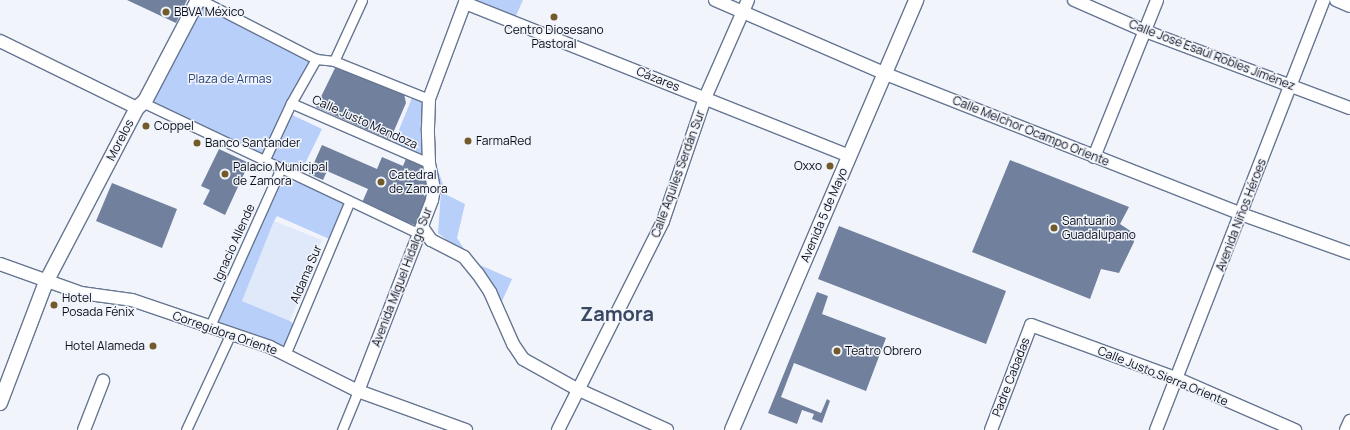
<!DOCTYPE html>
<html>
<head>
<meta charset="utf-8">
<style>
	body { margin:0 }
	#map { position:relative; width:1350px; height:430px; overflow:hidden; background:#f1f4fb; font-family:Manrope,sans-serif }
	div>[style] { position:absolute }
	.built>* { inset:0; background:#e0e9f9 }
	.green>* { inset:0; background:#b8cffa }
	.building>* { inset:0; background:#70809d }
	.roads { filter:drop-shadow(1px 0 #667692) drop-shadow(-1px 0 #667692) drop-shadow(0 1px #667692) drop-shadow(0 -1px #667692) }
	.pedestrian>* { height:9px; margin:-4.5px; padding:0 4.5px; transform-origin:4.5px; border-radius:4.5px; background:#fff }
	.minor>* { height:12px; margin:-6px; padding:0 6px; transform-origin:6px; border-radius:6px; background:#fff }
	.tertiary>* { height:14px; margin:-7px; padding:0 7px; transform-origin:7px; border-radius:7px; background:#fff }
	.dots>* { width:11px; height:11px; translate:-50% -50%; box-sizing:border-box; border:2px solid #f1f4fb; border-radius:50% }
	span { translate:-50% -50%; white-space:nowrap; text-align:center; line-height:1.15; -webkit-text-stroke:3px #f1f4fb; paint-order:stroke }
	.poi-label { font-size:12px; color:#090e19 }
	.left { translate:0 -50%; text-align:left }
	.right { translate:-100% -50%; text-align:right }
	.street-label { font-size:12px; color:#090e19 }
	.park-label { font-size:12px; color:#29457d }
	.town-label { font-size:20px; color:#394862; font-weight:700 }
</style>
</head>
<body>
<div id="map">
	<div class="built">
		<i style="clip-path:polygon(274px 221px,322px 240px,290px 321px,242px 301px)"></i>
	</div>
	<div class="green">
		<i style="clip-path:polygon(198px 0,316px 59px,288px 113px,322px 129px,299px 176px,264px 161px,145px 101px)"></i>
		<i style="clip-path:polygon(472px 0,523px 0,515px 18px)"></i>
		<i style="clip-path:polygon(414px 93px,429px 99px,429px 163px,392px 147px)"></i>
		<i style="clip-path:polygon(436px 165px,447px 195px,465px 204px,457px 238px,470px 258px,438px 233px,441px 192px)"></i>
		<i style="clip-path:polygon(279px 172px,348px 206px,334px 241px,277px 216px,274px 221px,242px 301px,290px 321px,297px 327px,285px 355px,212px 322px)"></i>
		<i style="clip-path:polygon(480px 265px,512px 279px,502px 301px)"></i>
	</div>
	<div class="building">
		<i style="clip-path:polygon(127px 0,187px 0,176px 23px)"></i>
		<i style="clip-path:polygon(336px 66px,404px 94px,406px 103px,390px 140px,316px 107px)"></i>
		<i style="clip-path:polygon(322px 145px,377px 169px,382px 157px,403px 166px,407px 156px,424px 166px,429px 180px,423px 194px,429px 201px,420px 227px,361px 205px,368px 189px,327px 171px,323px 180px,309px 174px)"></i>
		<i style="clip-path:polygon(219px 149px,249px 163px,225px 215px,203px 204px,210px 190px,201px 186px)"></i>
		<i style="clip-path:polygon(1010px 160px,1129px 207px,1120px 224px,1132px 232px,1134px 242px,1119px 273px,1101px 269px,1090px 299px,972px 252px)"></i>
		<i style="clip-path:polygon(112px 183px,177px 209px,162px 248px,96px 221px)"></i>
		<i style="clip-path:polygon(839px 226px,1006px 291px,986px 344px,818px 279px)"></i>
		<i style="clip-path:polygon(817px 292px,828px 296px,822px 314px,886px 338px,866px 391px,794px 363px,781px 397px,821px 413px,827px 399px,830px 401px,822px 423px,812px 419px,814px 414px,802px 410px,797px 424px,768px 413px)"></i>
	</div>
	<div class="roads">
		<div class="pedestrian">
			<i style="left:201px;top:0;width:129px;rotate:27.2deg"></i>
			<i style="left:316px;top:59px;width:18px;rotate:6deg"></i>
			<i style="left:334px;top:61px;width:102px;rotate:21.8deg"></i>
			<i style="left:334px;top:61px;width:67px;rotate:-65.3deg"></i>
			<i style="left:144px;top:103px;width:306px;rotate:25.4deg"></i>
			<i style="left:291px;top:103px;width:150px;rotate:23.5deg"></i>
			<i style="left:264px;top:161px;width:64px;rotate:-65deg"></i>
			<i style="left:291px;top:103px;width:51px;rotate:-60.4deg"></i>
			<i style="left:210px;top:326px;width:171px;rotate:-65.8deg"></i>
			<i style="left:285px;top:355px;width:165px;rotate:-67.2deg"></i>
			<i style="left:186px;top:430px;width:107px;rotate:-65.1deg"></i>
			<i style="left:342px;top:430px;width:42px;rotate:-67.7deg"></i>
		</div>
		<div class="minor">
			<i style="left:715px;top:0;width:186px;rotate:23.4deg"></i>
			<i style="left:886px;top:74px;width:382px;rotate:21.5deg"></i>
			<i style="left:1241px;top:214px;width:116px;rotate:19.7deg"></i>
			<i style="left:1074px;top:0;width:77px;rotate:23.6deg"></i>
			<i style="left:1145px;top:31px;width:219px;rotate:20.6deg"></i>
			<i style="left:1336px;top:0;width:15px;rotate:23deg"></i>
			<i style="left:465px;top:3px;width:414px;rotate:21.7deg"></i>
			<i style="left:0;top:41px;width:153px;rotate:26.1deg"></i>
			<i style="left:1094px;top:157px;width:169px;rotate:-68.1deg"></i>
			<i style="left:422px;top:227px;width:16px;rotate:55deg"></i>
			<i style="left:431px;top:240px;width:37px;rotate:27deg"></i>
			<i style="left:464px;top:257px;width:22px;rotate:51deg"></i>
			<i style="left:478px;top:274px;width:22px;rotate:56deg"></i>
			<i style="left:490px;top:292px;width:57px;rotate:66.1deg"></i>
			<i style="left:513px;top:344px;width:18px;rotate:56deg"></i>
			<i style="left:523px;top:359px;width:62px;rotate:29.1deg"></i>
			<i style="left:577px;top:389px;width:99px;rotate:24.5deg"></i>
			<i style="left:0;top:264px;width:86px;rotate:19.7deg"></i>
			<i style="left:81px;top:293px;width:51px;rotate:7.8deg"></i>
			<i style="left:132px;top:300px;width:146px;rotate:18.8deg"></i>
			<i style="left:270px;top:347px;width:98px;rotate:26.6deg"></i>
			<i style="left:358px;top:391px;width:115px;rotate:19.9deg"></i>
			<i style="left:358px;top:391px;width:205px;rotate:-68.8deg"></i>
			<i style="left:432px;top:200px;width:11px;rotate:-80deg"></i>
			<i style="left:434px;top:189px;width:26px;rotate:-101deg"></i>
			<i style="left:429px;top:163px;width:35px;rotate:-92deg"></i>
			<i style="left:428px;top:128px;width:29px;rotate:-88deg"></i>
			<i style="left:429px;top:99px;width:106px;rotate:-69.5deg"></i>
			<i style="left:84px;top:430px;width:53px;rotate:-68.8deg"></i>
			<i style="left:558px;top:430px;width:234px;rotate:-63.3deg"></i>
			<i style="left:663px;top:221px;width:130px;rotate:-71.1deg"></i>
			<i style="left:705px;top:98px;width:107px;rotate:-66.3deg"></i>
			<i style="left:991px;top:430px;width:112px;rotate:-69.1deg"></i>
			<i style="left:1031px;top:325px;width:157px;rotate:20.2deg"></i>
			<i style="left:1178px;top:379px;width:128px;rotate:23.6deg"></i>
			<i style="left:1156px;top:430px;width:462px;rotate:-68.7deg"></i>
			<i style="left:1346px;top:430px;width:10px;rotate:-66deg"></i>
		</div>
		<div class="tertiary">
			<i style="left:0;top:403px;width:129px;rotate:-69.2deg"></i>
			<i style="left:46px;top:282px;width:196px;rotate:-62.4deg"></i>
			<i style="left:137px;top:108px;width:11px;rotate:-41deg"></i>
			<i style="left:145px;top:101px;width:114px;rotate:-62.3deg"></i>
			<i style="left:732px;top:430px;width:468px;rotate:-66.8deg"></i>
		</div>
	</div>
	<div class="dots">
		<i style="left:166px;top:12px;background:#725a2b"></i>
		<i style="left:554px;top:17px;background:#725a2b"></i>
		<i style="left:146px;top:126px;background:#725a2b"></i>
		<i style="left:468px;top:141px;background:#725a2b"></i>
		<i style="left:197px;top:143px;background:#725a2b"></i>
		<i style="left:830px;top:166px;background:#725a2b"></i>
		<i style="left:225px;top:174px;background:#725a2b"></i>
		<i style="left:381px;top:182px;background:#725a2b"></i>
		<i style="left:1054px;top:228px;background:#725a2b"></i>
		<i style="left:54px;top:305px;background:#725a2b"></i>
		<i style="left:153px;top:346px;background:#725a2b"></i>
		<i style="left:837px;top:351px;background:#725a2b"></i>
	</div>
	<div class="poi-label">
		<span class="left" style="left:174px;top:12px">BBVA México</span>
		<span style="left:554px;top:37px">Centro Diosesano<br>Pastoral</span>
		<span class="left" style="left:154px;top:126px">Coppel</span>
		<span class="left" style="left:476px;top:141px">FarmaRed</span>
		<span class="left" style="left:205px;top:143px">Banco Santander</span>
		<span class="right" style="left:822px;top:166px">Oxxo</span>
		<span class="left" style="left:233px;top:174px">Palacio Municipal<br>de Zamora</span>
		<span class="left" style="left:389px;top:182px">Catedral<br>de Zamora</span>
		<span class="left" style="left:1062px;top:228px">Santuario<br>Guadalupano</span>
		<span class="left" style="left:62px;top:305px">Hotel<br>Posada Fénix</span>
		<span class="right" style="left:145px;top:346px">Hotel Alameda</span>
		<span class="left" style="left:845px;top:351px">Teatro Obrero</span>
	</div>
	<div class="street-label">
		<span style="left:1212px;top:55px;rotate:21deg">Calle José Esaúl Robles Jiménez</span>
		<span style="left:658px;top:79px;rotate:22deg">Cázares</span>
		<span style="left:365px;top:122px;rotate:24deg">Calle Justo Mendoza</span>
		<span style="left:1031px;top:131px;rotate:22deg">Calle Melchor Ocampo Oriente</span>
		<span style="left:120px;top:140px;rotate:-63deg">Morelos</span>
		<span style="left:678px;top:174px;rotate:-70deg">Calle Aquiles Serdán Sur</span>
		<span style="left:824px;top:215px;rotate:-67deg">Avenida 5 de Mayo</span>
		<span style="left:1241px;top:215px;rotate:-69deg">Avenida Niños Héroes</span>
		<span style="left:234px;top:243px;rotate:-66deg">Ignacio Allende</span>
		<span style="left:306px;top:274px;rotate:-67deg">Aldama Sur</span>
		<span style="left:402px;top:277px;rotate:-69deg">Avenida Miguel Hidalgo Sur</span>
		<span style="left:225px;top:333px;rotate:19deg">Corregidora Oriente</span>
		<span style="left:1163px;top:376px;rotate:22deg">Calle Justo Sierra Oriente</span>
		<span style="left:1011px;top:377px;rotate:-69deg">Padre Cabadas</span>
	</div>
	<div class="park-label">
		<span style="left:230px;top:79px">Plaza de Armas</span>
	</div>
	<div class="town-label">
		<span style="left:617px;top:313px">Zamora</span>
	</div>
</div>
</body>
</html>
